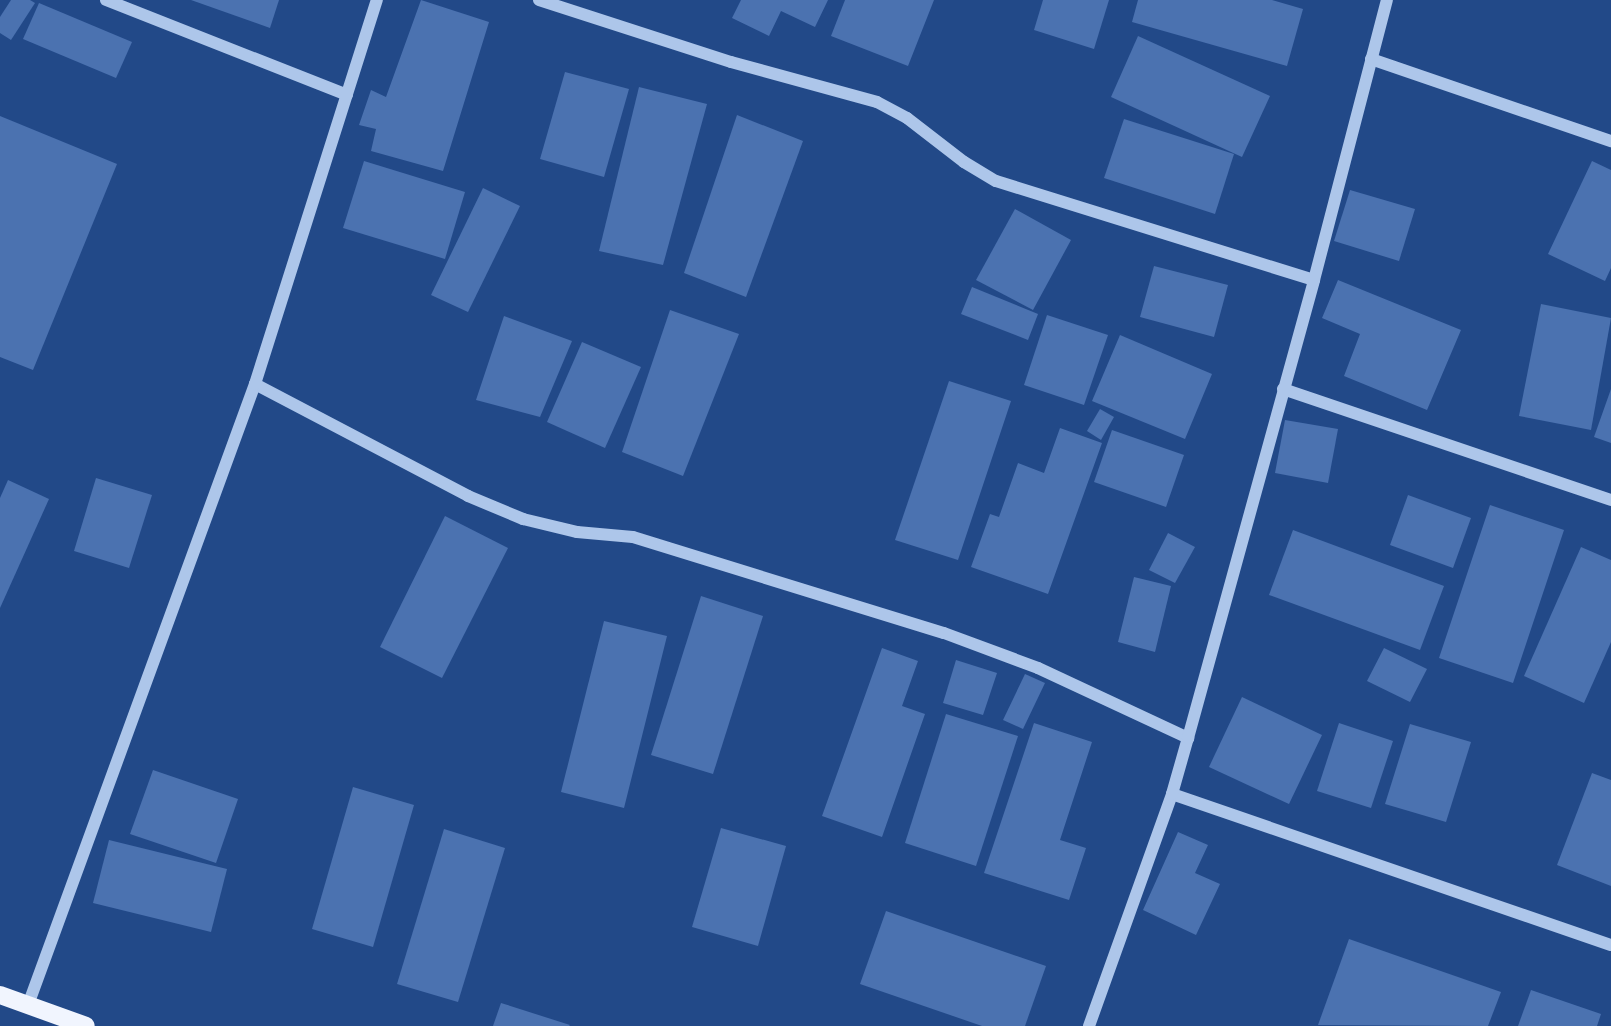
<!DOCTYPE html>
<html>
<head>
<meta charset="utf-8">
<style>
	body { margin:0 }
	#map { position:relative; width:1611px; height:1026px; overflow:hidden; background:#224988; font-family:"Golos Text",sans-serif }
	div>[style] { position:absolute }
	.building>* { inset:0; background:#4b72b0 }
	.minor>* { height:12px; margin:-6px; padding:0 6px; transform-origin:6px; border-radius:6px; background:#adc6ea }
	.major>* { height:18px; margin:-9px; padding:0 9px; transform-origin:9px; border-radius:9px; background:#f1f5fe }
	span { translate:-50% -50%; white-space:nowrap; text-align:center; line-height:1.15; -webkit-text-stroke:5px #224988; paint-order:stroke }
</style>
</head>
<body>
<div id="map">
	<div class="building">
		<i style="clip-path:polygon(11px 0,30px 0,35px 3px,11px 40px,0 33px,0 17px)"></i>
		<i style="clip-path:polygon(191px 0,279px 0,270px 28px)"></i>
		<i style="clip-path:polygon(421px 0,489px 22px,443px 171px,371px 151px,376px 129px,359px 125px,371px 90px,386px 97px)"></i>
		<i style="clip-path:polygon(741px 0,828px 0,815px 27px,781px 11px,769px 36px,732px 18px)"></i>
		<i style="clip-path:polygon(845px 0,934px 0,908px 66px,831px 36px)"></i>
		<i style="clip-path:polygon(1043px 0,1109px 0,1094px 49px,1034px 30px)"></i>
		<i style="clip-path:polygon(1138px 0,1272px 0,1303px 9px,1287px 66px,1132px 22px)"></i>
		<i style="clip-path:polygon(39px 3px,132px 42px,116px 78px,23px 39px)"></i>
		<i style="clip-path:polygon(1138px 36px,1270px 96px,1242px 157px,1111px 97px)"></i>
		<i style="clip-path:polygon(565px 72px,629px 89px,604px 177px,540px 159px)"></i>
		<i style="clip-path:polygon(639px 87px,707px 104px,663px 265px,599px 251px)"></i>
		<i style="clip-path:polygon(737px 115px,803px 141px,746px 297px,684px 273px)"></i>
		<i style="clip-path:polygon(0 116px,117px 164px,33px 370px,0 357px)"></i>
		<i style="clip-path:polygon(1124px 119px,1234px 154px,1215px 214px,1104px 178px)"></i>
		<i style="clip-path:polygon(364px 161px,465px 192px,445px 259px,343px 228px)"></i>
		<i style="clip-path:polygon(1592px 161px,1611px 170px,1611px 268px,1605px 281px,1548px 254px)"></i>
		<i style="clip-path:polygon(483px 188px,520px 206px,468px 312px,431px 295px)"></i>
		<i style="clip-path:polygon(1350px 190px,1415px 209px,1399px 261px,1334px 241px)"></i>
		<i style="clip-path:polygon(1015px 209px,1071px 240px,1033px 310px,976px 280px)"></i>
		<i style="clip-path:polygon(1154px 266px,1228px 285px,1214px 337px,1140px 317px)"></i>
		<i style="clip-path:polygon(1338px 280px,1461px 330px,1427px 410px,1344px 376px,1360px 334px,1322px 318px)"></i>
		<i style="clip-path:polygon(972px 287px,1038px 314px,1028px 340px,961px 314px)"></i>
		<i style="clip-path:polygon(1541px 304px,1611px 318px,1591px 430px,1519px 416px)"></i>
		<i style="clip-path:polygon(670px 310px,739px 334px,683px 476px,622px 452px)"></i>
		<i style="clip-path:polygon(1047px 315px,1108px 335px,1084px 405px,1024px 385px)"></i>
		<i style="clip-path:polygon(504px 316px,572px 341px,540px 417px,476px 400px)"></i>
		<i style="clip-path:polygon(1120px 335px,1212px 374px,1185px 439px,1092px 401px)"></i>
		<i style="clip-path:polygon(582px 342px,641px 367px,605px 448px,547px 422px)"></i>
		<i style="clip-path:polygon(949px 381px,1011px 401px,958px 560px,895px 540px)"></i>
		<i style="clip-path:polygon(1611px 389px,1611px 443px,1594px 437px)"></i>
		<i style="clip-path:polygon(1100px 409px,1114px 417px,1101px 440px,1087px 431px)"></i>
		<i style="clip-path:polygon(1285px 420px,1338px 429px,1328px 483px,1275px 473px)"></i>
		<i style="clip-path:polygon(1060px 428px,1102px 443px,1048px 594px,971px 567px,990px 514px,999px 517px,1018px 463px,1044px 473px)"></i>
		<i style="clip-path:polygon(1112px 430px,1184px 455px,1166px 507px,1094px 482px)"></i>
		<i style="clip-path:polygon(96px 478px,152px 495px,129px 568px,74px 551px)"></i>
		<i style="clip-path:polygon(8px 480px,49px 499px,0 608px,0 498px)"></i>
		<i style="clip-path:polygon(1408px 495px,1471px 518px,1453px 568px,1390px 545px)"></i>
		<i style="clip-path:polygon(1490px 505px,1564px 530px,1513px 683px,1439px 658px)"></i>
		<i style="clip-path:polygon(445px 516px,508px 548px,442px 678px,380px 647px)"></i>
		<i style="clip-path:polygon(1293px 530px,1444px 586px,1420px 650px,1269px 595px)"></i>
		<i style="clip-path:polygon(1168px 533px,1195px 547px,1175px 583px,1149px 570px)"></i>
		<i style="clip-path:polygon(1581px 547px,1611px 560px,1611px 642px,1584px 703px,1524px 676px)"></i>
		<i style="clip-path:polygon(1134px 577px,1171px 586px,1155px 652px,1118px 642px)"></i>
		<i style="clip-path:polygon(701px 596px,763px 616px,713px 774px,651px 755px)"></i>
		<i style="clip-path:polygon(604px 621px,667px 636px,624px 808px,561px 792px)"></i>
		<i style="clip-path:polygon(882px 648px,918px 661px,902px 706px,925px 714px,882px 837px,822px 816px)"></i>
		<i style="clip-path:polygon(1384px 648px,1427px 669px,1410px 702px,1367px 681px)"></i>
		<i style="clip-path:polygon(956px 660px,997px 673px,983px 715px,943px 703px)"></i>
		<i style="clip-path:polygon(1025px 674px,1045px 683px,1023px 729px,1003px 720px)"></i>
		<i style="clip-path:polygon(1242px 697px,1322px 735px,1289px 804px,1209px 767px)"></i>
		<i style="clip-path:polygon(946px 714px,1018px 736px,976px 866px,905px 843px)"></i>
		<i style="clip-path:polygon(1034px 723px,1092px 742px,1060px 840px,1086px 848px,1069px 900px,984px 873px)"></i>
		<i style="clip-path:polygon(1339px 723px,1393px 741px,1371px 808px,1317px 791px)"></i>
		<i style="clip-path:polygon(1410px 724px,1471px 742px,1446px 822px,1385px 804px)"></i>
		<i style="clip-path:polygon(153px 770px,238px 799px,216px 863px,130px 834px)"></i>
		<i style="clip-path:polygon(1592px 773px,1611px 780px,1611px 886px,1557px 865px)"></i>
		<i style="clip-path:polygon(353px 787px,414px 805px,373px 947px,312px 929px)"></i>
		<i style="clip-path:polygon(721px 828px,786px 846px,758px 946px,692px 927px)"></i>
		<i style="clip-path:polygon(444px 829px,505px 848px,458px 1002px,397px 984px)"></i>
		<i style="clip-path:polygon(1178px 832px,1208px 845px,1195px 873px,1220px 884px,1196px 935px,1143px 910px)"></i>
		<i style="clip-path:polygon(109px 840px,227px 869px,211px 932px,93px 903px)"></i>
		<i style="clip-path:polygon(886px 911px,1046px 966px,1025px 1026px,982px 1026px,860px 984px)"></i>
		<i style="clip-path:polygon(1349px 939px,1501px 992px,1488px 1026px,1318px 1025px)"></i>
		<i style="clip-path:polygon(1531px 990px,1601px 1014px,1597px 1026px,1518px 1026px)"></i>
		<i style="clip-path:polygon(501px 1003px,570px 1025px,569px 1026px,493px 1026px)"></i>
	</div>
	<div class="minor">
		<i style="left:106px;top:0;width:259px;rotate:21.5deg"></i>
		<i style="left:539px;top:0;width:202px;rotate:17.9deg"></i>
		<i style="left:731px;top:62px;width:151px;rotate:15.3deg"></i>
		<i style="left:877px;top:102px;width:34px;rotate:28deg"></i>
		<i style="left:907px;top:118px;width:72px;rotate:37.7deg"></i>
		<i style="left:964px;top:162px;width:37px;rotate:31deg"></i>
		<i style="left:996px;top:181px;width:333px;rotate:17.3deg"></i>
		<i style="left:1371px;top:59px;width:254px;rotate:18.9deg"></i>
		<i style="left:255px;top:384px;width:241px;rotate:27.7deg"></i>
		<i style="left:468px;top:496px;width:60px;rotate:22.7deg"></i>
		<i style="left:523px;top:519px;width:56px;rotate:13.5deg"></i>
		<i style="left:577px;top:532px;width:56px;rotate:5.1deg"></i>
		<i style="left:633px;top:537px;width:325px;rotate:17.2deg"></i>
		<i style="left:944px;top:633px;width:100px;rotate:20.4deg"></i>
		<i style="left:1038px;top:668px;width:166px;rotate:25deg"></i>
		<i style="left:1283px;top:389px;width:346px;rotate:18.7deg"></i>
		<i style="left:1172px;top:794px;width:464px;rotate:19deg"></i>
		<i style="left:28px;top:1005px;width:661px;rotate:-69.92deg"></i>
		<i style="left:255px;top:384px;width:403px;rotate:-72.4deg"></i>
		<i style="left:1089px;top:1026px;width:246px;rotate:-70.3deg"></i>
		<i style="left:1172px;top:794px;width:58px;rotate:-74.1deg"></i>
		<i style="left:1188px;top:738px;width:475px;rotate:-74.6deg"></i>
		<i style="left:1314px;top:280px;width:289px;rotate:-75.4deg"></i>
	</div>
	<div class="major">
		<i style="left:0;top:995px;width:91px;rotate:19.8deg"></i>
	</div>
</div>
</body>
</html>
